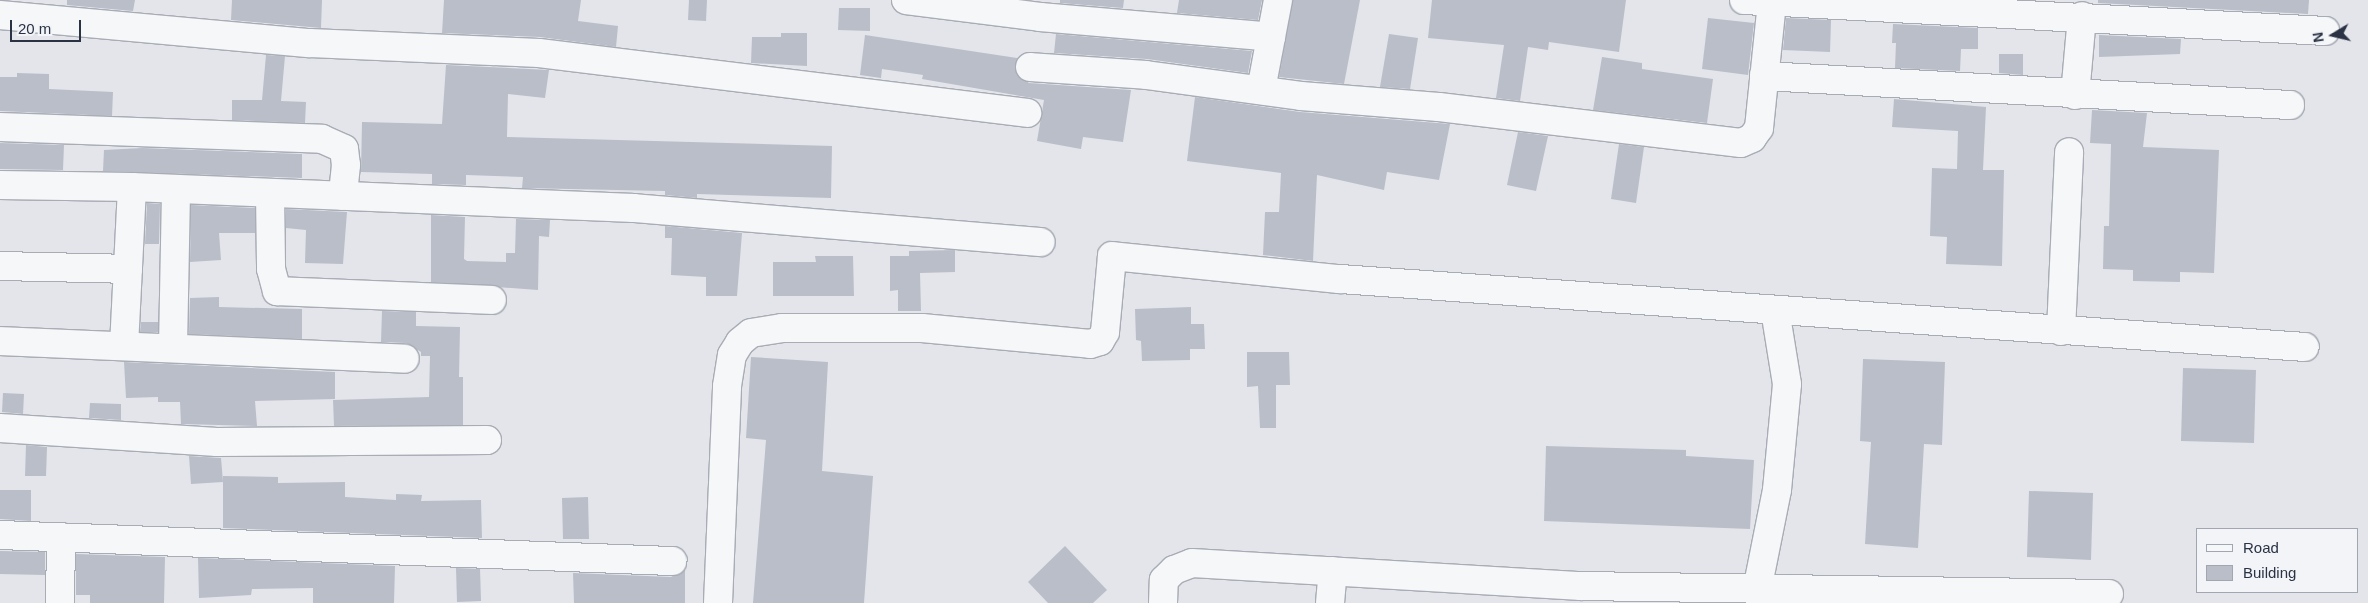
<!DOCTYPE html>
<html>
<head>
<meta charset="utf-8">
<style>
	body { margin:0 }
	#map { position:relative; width:2368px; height:603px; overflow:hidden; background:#e3e5eb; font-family:Arial,sans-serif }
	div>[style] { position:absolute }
	.building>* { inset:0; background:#babec8 }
	.roads { filter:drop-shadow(1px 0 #a8acb5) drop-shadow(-1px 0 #a8acb5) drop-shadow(0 1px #a8acb5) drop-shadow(0 -1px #a8acb5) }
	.minor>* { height:28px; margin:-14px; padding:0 14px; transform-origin:14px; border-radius:14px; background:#f6f7f9 }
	span { translate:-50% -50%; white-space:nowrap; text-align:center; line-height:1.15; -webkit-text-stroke:5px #f2f4f8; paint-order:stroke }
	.legend { position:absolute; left:2196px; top:528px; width:162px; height:65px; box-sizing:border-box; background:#f2f4f8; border:1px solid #a2a6b0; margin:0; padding:6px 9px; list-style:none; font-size:15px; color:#2a3243 }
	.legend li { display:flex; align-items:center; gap:10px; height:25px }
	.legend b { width:25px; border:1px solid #a2a6b0 }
	.north { position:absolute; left:2308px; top:10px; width:50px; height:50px; -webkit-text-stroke:4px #f2f4f8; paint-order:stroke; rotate:261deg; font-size:14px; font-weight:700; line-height:20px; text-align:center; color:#2a3243 }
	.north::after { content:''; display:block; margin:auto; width:18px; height:22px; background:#2a3243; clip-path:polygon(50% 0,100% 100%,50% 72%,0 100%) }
	.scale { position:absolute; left:10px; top:20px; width:71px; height:22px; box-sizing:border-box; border:2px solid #2a3243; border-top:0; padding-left:6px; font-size:15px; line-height:18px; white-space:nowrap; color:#2a3243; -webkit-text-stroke:4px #f2f4f8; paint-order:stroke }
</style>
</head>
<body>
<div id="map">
	<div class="building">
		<i style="clip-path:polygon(67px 0,135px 0,133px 11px,67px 5px)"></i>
		<i style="clip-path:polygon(232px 0,322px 0,321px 28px,231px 20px)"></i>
		<i style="clip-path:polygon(444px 0,581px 0,578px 21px,618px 26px,616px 47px,540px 37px,442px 33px)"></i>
		<i style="clip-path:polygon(689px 0,707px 0,706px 21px,688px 20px)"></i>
		<i style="clip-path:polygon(1060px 0,1124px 0,1123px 8px,1060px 3px)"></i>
		<i style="clip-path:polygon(1179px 0,1262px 0,1258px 20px,1177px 13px)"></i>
		<i style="clip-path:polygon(1293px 0,1360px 0,1344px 84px,1279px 77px)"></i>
		<i style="clip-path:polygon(1432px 0,1626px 0,1619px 52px,1549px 42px,1548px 50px,1528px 47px,1520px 101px,1496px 98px,1504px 45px,1428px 38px)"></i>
		<i style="clip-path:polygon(2098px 0,2309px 0,2308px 14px,2098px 3px)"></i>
		<i style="clip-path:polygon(839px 8px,870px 8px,870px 31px,838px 30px)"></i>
		<i style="clip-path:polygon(1708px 18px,1754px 23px,1748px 75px,1702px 69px)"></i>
		<i style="clip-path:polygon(1786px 18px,1831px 20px,1830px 52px,1783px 50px)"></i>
		<i style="clip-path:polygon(1893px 24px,1978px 28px,1978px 49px,1961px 49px,1960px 71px,1895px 68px,1896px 43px,1892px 43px)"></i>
		<i style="clip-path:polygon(781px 33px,807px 33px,807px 66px,751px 63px,752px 37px,781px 37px)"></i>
		<i style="clip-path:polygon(1056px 34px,1252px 51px,1248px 73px,1147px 59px,1054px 53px)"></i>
		<i style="clip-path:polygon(1389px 34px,1418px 38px,1410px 89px,1380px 87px)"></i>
		<i style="clip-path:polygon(865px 35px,1017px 58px,1016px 73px,1029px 83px,1131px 90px,1123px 142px,1083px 137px,1081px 149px,1037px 141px,1044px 100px,922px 79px,923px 75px,882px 69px,881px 78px,860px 75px)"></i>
		<i style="clip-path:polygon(2099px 35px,2181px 39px,2180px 54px,2099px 57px)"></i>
		<i style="clip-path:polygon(1999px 54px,2023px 54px,2023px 75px,1999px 73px)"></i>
		<i style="clip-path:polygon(266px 55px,285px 56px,281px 101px,306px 102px,305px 123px,232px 120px,232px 100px,262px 100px)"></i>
		<i style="clip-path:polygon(1602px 57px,1642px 63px,1642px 69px,1713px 79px,1707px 123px,1593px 110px)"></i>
		<i style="clip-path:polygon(446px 65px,549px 70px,545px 98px,508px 94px,507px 137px,832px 146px,831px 198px,697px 194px,697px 198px,665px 195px,665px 191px,522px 188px,523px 177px,466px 175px,466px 185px,432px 184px,432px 174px,361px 172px,362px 122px,442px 124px)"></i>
		<i style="clip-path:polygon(17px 73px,49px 74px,49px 89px,113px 92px,112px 116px,0 111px,0 77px,17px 77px)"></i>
		<i style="clip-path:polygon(1195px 97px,1300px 112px,1450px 124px,1439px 180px,1387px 172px,1384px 190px,1317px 175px,1313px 261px,1263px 255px,1265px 212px,1279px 212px,1281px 173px,1187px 161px)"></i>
		<i style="clip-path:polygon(1894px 99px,1986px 107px,1983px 170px,2004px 170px,2002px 266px,1946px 264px,1947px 237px,1930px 236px,1932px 168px,1957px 169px,1958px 131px,1892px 127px)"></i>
		<i style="clip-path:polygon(2092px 110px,2147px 113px,2143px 147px,2219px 150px,2214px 273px,2180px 272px,2180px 282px,2133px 281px,2133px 270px,2103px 269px,2104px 226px,2109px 226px,2111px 144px,2090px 143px)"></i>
		<i style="clip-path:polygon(1518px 132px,1548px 136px,1536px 191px,1507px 185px)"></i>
		<i style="clip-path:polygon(0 143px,64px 145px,63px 170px,0 169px)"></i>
		<i style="clip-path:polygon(1619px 144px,1644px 147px,1636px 203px,1611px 199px)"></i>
		<i style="clip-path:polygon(142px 148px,302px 154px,302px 178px,103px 171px,104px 150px)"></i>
		<i style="clip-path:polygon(147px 203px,160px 204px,159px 244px,145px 244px)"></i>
		<i style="clip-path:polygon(191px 205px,255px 208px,255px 233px,219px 233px,221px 260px,190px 262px)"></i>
		<i style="clip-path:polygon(286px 209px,347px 212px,343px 264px,305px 263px,306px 230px,286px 228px)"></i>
		<i style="clip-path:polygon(431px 215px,465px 217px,464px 259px,467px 261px,506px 262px,506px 253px,515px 253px,516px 219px,550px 220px,549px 237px,539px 236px,538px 290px,431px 282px)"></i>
		<i style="clip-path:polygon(665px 226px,742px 233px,737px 296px,706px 296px,706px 277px,671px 275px,672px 238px,665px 238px)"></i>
		<i style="clip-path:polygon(955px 250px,955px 272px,920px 273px,921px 311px,898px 311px,898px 290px,890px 291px,890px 256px,909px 256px,909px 251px)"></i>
		<i style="clip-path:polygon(815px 256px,853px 256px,854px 296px,773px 296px,773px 262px,816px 262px)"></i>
		<i style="clip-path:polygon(219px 297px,219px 307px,302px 309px,302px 339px,189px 334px,190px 298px)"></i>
		<i style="clip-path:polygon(1191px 307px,1191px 324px,1204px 324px,1205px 349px,1190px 349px,1190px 360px,1142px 361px,1141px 341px,1136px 340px,1135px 309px)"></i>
		<i style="clip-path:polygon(382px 311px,416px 312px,416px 326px,460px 327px,459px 377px,463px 377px,463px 425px,334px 426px,333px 400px,429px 397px,430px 356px,421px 356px,421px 352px,406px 343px,381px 342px)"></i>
		<i style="clip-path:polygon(141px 322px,158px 322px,158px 332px,140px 332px)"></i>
		<i style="clip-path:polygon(1247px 352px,1289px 352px,1290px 385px,1276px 385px,1276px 428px,1260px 428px,1258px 386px,1247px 387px)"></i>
		<i style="clip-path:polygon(751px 357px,828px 362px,822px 471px,873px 476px,864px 603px,753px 603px,766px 440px,746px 438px)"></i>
		<i style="clip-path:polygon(1863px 359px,1945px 362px,1942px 445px,1924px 444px,1918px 548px,1865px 544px,1871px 442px,1860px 441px)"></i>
		<i style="clip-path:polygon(124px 362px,335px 372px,335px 399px,255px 401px,257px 426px,181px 424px,180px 402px,158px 402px,158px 397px,126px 398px)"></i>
		<i style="clip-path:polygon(2183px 368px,2256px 370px,2254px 443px,2181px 441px)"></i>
		<i style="clip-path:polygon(3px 393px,24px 394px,23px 414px,2px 412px)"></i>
		<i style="clip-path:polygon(90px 403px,121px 404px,121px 420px,89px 418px)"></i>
		<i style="clip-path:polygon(26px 445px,47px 447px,46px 476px,25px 476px)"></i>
		<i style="clip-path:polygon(1546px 446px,1686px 450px,1686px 456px,1754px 460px,1750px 529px,1544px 521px)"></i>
		<i style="clip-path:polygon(189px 456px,221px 458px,223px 482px,191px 484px)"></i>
		<i style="clip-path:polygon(223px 476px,278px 477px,278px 483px,345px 482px,345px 497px,396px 500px,396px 494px,422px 495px,421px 501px,481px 500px,482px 538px,223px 528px)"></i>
		<i style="clip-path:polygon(0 490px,31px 490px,31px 521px,0 519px)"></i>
		<i style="clip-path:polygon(2029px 491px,2093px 493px,2091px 560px,2027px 557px)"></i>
		<i style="clip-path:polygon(588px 497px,589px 539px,563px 539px,562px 498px)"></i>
		<i style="clip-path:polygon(1065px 546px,1107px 590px,1093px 603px,1048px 603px,1028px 582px)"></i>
		<i style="clip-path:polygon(0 551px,45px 552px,45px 575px,0 574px)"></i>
		<i style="clip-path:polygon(76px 554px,165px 557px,164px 603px,90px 603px,90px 595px,76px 595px)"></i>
		<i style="clip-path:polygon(198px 558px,395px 566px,394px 603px,313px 603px,313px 588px,252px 589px,251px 595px,199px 598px)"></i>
		<i style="clip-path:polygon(456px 568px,480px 569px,481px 601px,457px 602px)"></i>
		<i style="clip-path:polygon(685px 569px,685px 603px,574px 603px,573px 573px,671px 577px)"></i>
	</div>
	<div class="roads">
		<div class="minor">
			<i style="left:906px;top:0;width:135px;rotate:7.2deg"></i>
			<i style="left:1040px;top:17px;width:232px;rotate:4.9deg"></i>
			<i style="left:1744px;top:0;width:582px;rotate:3.05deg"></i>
			<i style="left:0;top:15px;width:311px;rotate:5.2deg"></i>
			<i style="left:310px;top:43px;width:229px;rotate:2.5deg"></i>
			<i style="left:539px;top:53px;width:492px;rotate:7deg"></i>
			<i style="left:1030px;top:67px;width:116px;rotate:3.9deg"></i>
			<i style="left:1146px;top:75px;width:156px;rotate:7.7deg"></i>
			<i style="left:1301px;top:96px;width:138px;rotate:4.6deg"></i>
			<i style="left:1439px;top:107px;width:304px;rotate:6.8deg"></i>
			<i style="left:1741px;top:143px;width:12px;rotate:-24deg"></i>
			<i style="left:1752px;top:138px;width:12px;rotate:-55deg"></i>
			<i style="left:1759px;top:128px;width:127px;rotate:-84.1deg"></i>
			<i style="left:1764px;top:76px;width:527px;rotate:3.16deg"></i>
			<i style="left:1261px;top:90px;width:92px;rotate:-79.3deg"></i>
			<i style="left:2075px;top:95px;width:79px;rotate:-84.9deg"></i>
			<i style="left:0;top:127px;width:322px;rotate:2.1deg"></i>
			<i style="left:322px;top:139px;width:24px;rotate:24deg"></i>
			<i style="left:344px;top:149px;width:16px;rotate:83deg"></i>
			<i style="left:346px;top:165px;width:31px;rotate:96deg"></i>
			<i style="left:0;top:185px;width:132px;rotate:0.9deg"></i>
			<i style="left:132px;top:187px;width:502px;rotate:2.4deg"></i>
			<i style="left:634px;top:208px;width:408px;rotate:4.8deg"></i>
			<i style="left:270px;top:193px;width:76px;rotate:89.2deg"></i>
			<i style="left:271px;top:269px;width:23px;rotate:75deg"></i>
			<i style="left:277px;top:291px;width:215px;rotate:2.4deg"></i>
			<i style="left:0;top:266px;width:128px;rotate:1.3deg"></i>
			<i style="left:2061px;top:331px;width:179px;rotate:-87.4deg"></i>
			<i style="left:0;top:341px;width:405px;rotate:2.5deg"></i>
			<i style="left:124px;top:346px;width:159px;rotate:-87.1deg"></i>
			<i style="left:173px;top:348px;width:159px;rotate:-88.9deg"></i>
			<i style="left:0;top:428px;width:217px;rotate:3.7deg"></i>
			<i style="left:217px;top:442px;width:270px;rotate:-0.4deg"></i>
			<i style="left:0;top:535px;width:673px;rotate:2.22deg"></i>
			<i style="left:1757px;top:590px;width:102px;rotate:-78.7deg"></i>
			<i style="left:1777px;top:490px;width:106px;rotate:-84.6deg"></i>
			<i style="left:1787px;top:384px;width:75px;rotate:-99.2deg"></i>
			<i style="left:60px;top:603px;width:66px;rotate:-89.1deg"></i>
			<i style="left:718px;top:603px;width:217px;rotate:-87.6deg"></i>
			<i style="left:727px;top:386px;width:31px;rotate:-81deg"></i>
			<i style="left:732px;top:355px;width:15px;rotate:-58deg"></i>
			<i style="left:740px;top:342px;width:14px;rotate:-39deg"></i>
			<i style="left:751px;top:333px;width:31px;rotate:-9deg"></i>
			<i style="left:782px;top:328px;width:140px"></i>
			<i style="left:922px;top:328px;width:169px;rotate:5.4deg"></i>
			<i style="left:1090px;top:344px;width:10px;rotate:-17deg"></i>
			<i style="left:1100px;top:341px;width:10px;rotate:-61deg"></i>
			<i style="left:1105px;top:332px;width:76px;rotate:-84.7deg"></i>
			<i style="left:1112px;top:256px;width:229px;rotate:5.8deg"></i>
			<i style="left:1340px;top:279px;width:967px;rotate:4.03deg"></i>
			<i style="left:1163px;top:603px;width:23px;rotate:-88deg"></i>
			<i style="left:1164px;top:580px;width:14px;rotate:-45deg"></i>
			<i style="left:1174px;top:570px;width:19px;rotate:-21deg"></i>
			<i style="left:1192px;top:563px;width:390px;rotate:3.4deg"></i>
			<i style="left:1581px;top:586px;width:528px;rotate:0.87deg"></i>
			<i style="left:1330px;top:603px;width:32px;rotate:-85deg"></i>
		</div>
	</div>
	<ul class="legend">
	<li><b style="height:6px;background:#f6f7f9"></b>Road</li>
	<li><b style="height:14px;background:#babec8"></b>Building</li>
	</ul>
	<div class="north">N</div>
	<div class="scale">20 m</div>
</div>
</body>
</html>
